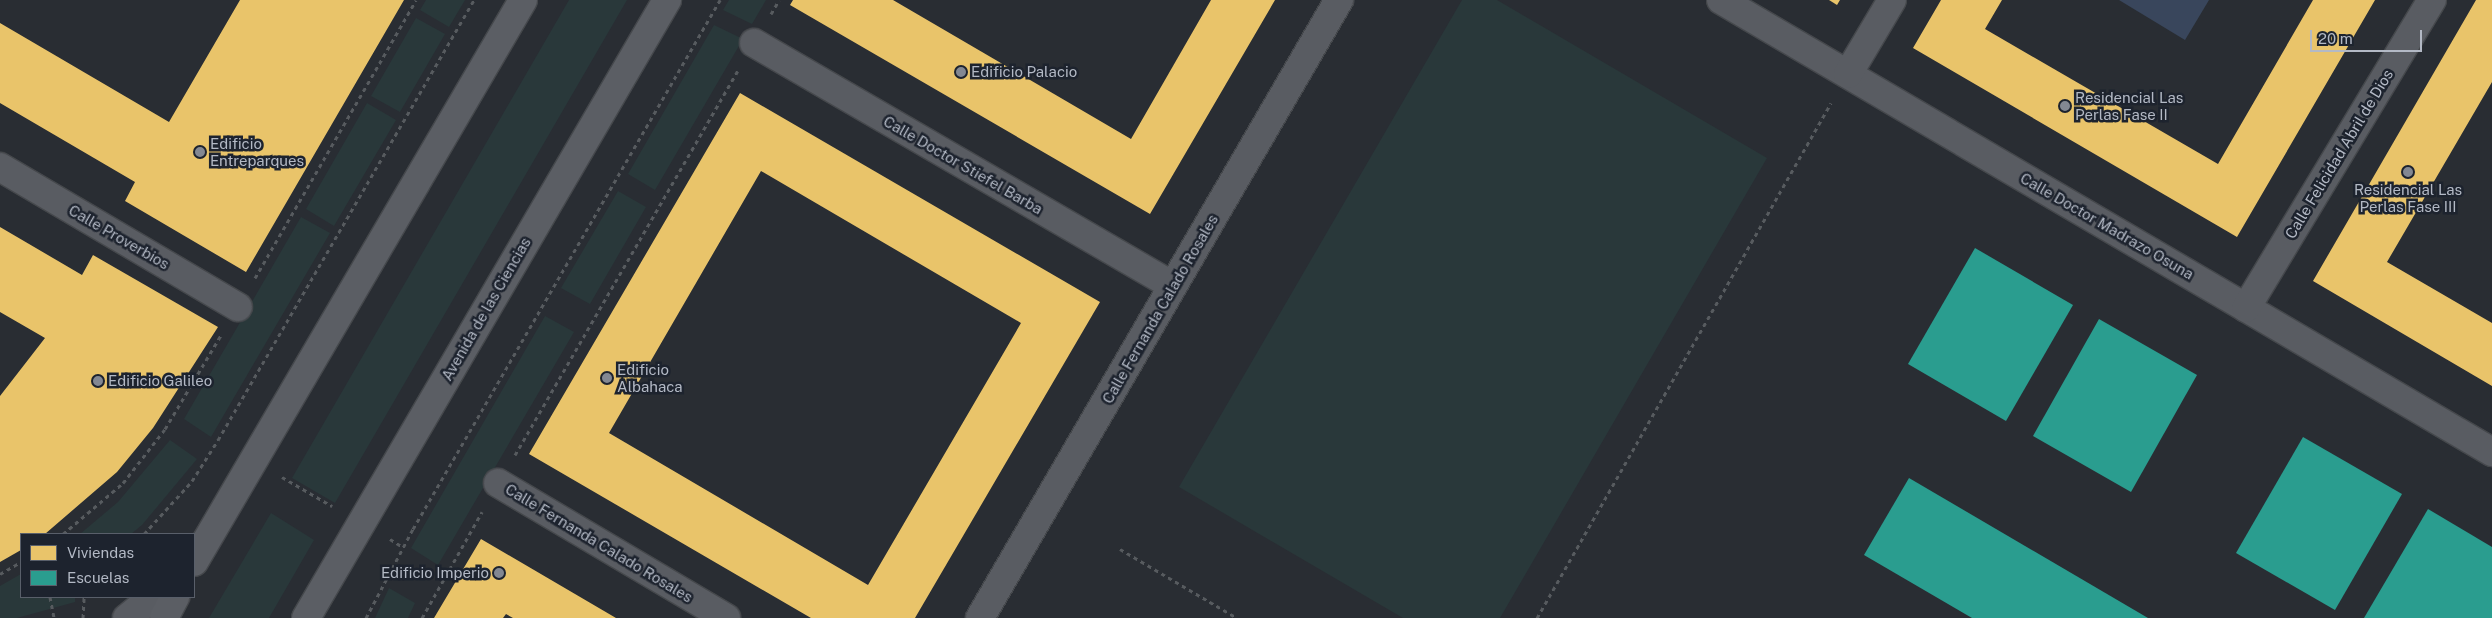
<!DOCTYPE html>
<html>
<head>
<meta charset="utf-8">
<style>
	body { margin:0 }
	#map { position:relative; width:2492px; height:618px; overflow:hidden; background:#292d33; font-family:"Public Sans",sans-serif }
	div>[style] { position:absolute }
	.green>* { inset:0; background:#29383a }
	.water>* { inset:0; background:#39465c }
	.homes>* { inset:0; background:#e9c46a }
	.schools>* { inset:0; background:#2a9d8f }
	.path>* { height:3px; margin-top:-1.5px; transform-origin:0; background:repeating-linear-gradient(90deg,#575b5f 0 4px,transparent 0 8px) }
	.roads { filter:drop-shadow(1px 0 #45484c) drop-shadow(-1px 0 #45484c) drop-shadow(0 1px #45484c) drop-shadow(0 -1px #45484c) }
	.minor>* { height:28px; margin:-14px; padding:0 14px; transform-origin:14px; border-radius:14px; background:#595c62 }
	.major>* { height:28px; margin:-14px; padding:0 14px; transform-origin:14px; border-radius:14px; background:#5b5e64 }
	.dots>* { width:14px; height:14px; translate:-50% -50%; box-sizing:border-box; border:2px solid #1d232e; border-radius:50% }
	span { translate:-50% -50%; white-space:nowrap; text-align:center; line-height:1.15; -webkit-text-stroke:5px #1d232e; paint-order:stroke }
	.poi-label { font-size:15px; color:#b3b9c5 }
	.left { translate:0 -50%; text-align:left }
	.right { translate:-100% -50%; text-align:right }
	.street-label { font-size:15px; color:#b3b9c5 }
	.legend { position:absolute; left:20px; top:533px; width:175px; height:65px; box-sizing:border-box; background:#1d232e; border:1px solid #595f6a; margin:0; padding:6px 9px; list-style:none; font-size:15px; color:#b3b9c5 }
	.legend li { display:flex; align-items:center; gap:10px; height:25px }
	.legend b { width:25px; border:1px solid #595f6a }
	.scale { position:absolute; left:2310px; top:30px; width:112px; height:22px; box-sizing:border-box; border:2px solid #b3b9c5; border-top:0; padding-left:6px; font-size:15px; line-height:18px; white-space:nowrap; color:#b3b9c5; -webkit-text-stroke:4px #1d232e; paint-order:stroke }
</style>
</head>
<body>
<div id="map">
	<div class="green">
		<i style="clip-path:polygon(426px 0,465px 0,449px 27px,420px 10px)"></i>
		<i style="clip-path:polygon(569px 0,627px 0,335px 503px,292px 478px)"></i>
		<i style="clip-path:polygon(729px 0,766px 0,752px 24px,723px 10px)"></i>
		<i style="clip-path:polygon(1462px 0,1497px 0,1767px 158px,1500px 618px,1403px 618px,1179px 487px)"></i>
		<i style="clip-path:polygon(416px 18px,445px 34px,400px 112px,371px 96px)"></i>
		<i style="clip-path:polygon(714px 25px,743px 39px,655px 190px,628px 174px)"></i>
		<i style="clip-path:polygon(367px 103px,396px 120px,334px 226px,306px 209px)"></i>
		<i style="clip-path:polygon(618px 191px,646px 207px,590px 304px,561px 288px)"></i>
		<i style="clip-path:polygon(301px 217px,330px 233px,211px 437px,184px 419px)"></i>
		<i style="clip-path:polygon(545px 316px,574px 332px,438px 565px,411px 548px)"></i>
		<i style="clip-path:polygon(170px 440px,197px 459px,142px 525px,131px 534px,80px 534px,118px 502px)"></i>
		<i style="clip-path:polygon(271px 513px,314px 540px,269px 618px,209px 618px)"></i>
		<i style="clip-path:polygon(21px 574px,21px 597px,75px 597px,75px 602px,17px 618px,0 618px,0 586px)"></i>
		<i style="clip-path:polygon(389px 588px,415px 603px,408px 618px,375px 618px)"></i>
	</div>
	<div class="water">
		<i style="clip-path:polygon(2119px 0,2209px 0,2185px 40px)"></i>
	</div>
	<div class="homes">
		<i style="clip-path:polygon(240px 0,404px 0,246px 272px,125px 201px,135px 182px,0 103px,0 23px,169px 122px)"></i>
		<i style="clip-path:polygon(793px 0,893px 0,1131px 139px,1211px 0,1275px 0,1150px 214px,790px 5px)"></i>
		<i style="clip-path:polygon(1829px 0,1840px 0,1837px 5px)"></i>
		<i style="clip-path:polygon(1941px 0,2002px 0,1985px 29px,2218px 164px,2313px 0,2375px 0,2237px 237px,1913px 48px)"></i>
		<i style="clip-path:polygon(2476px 0,2492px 0,2492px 82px,2387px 262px,2492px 323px,2492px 386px,2313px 281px)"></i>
		<i style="clip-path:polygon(evenodd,740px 93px,1100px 302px,915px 618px,811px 618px,529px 454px,740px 93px,761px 171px,1021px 323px,868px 585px,609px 433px,761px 171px)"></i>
		<i style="clip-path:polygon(0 227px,82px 275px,93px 255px,218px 327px,153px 428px,117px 472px,45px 534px,21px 534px,21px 550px,0 562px,0 396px,45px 338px,0 312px)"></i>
		<i style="clip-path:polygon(481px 539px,616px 618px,513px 618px,506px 614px,503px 618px,434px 618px)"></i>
	</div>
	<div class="schools">
		<i style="clip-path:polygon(1975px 248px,2073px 305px,2006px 421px,1908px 364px)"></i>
		<i style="clip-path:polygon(2099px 319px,2197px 375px,2131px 492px,2033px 436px)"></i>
		<i style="clip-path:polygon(2303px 437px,2402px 494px,2335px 610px,2236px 553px)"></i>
		<i style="clip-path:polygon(1909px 478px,2148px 618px,1972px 618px,1864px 555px)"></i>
		<i style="clip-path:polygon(2428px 509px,2492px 547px,2492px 618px,2364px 618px)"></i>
	</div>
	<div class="path">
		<i style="left:771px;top:14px;width:16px;rotate:-60deg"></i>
		<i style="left:255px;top:278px;width:321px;rotate:-59.9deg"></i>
		<i style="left:515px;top:455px;width:444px;rotate:-59.9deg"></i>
		<i style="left:282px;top:477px;width:58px;rotate:30.1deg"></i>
		<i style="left:63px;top:534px;width:79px;rotate:-40.4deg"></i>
		<i style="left:123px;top:483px;width:68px;rotate:-52.1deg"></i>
		<i style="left:165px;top:429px;width:109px;rotate:-59.2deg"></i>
		<i style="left:144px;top:534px;width:72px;rotate:-47.8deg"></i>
		<i style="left:192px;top:481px;width:49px;rotate:-57.6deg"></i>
		<i style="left:218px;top:440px;width:509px;rotate:-59.81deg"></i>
		<i style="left:390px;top:539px;width:15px;rotate:32deg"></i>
		<i style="left:1120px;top:549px;width:136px;rotate:30.5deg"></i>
		<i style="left:0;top:574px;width:24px;rotate:-30deg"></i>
		<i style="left:50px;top:597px;width:21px;rotate:79deg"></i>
		<i style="left:83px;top:618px;width:21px;rotate:-87deg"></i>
		<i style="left:366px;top:618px;width:101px;rotate:-62.2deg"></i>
		<i style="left:413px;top:529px;width:612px;rotate:-59.87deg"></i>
		<i style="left:422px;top:618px;width:122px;rotate:-60.5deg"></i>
		<i style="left:1537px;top:618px;width:593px;rotate:-60.28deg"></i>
	</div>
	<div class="roads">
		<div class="minor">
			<i style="left:1721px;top:0;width:894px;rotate:30.38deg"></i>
			<i style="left:754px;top:43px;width:484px;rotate:30.1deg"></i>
			<i style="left:1848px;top:74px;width:86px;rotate:-59.3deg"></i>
			<i style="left:0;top:167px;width:276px;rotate:30.5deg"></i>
			<i style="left:2246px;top:308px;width:360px;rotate:-58.9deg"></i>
			<i style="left:498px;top:483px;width:265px;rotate:30.6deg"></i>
			<i style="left:127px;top:618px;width:33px;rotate:-39deg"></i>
			<i style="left:980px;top:618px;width:715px;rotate:-59.85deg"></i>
		</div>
		<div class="major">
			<i style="left:194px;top:562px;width:651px;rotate:-59.65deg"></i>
			<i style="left:164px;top:618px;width:24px;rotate:-62deg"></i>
			<i style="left:306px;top:618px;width:716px;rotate:-59.71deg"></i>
		</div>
	</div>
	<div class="dots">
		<i style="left:961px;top:72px;background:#838892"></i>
		<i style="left:2065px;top:106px;background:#838892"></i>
		<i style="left:200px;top:152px;background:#838892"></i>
		<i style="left:2408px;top:172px;background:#838892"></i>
		<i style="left:607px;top:378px;background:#838892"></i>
		<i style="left:98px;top:381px;background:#838892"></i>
		<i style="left:499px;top:573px;background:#838892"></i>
	</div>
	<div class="poi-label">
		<span class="left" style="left:971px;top:72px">Edificio Palacio</span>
		<span class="left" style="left:2075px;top:106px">Residencial Las<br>Perlas Fase II</span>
		<span class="left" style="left:210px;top:152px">Edificio<br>Entreparques</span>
		<span style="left:2408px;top:198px">Residencial Las<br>Perlas Fase III</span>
		<span class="left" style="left:617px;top:378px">Edificio<br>Albahaca</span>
		<span class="left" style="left:108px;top:381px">Edificio Galileo</span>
		<span class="right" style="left:489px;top:573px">Edificio Imperio</span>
	</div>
	<div class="street-label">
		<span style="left:2339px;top:154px;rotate:-59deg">Calle Felicidad Abril de Dios</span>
		<span style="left:963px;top:165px;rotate:30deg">Calle Doctor Stiefel Barba</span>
		<span style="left:2107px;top:226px;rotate:30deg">Calle Doctor Madrazo Osuna</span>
		<span style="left:119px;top:237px;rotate:30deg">Calle Proverbios</span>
		<span style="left:486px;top:309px;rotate:-60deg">Avenida de las Ciencias</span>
		<span style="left:1160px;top:309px;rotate:-60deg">Calle Fernanda Calado Rosales</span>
		<span style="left:599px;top:543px;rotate:31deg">Calle Fernanda Calado Rosales</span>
	</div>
	<ul class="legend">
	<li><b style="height:14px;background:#e9c46a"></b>Viviendas</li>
	<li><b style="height:14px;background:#2a9d8f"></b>Escuelas</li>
	</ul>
	<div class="scale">20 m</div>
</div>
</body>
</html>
